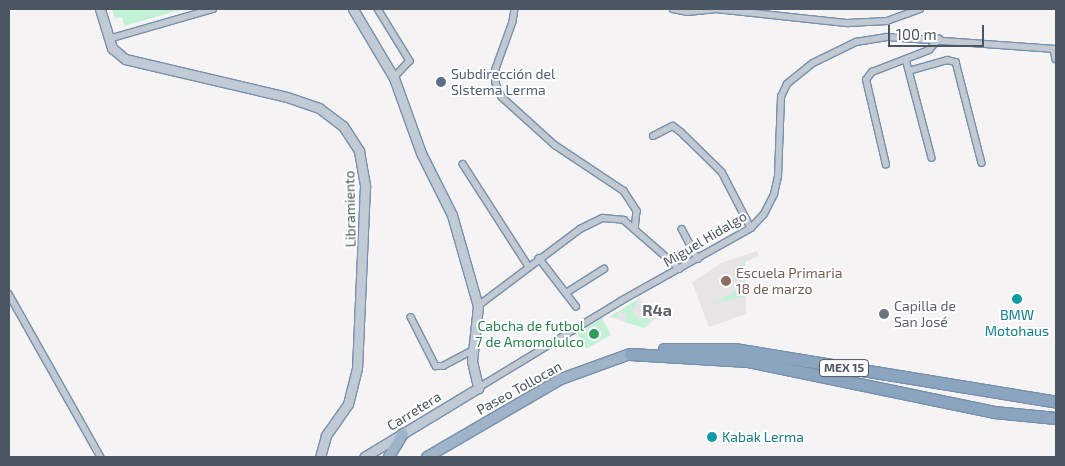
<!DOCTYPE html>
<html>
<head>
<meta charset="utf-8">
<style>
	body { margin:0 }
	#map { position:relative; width:1065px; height:466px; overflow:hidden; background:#f5f3f3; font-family:"Exo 2",sans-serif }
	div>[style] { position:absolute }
	.education>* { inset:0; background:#e6e4e5 }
	.green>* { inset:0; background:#c3f1d5 }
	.roads { filter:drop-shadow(1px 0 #7690ad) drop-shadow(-1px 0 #7690ad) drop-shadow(0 1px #7690ad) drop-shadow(0 -1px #7690ad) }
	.minor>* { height:5.5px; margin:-2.75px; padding:0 2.75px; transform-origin:2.75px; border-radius:2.75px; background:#c1cad2 }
	.secondary>* { height:9px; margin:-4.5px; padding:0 4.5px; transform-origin:4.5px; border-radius:4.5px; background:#c1cbd6 }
	.trunk>* { height:10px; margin:-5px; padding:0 5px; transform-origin:5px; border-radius:5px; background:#9fb4c9 }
	.motorway>* { height:11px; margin:-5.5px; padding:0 5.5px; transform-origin:5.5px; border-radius:5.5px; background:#8ba5c1 }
	.dots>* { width:14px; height:14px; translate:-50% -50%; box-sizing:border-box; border:2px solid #fff; border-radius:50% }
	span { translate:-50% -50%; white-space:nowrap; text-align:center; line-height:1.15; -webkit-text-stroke:4px #fff; paint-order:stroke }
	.shield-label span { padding:1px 4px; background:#fff; border:1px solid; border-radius:4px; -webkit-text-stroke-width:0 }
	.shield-label { font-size:12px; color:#4a5661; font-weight:700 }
	.service-label { font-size:14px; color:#4e5e75 }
	.left { translate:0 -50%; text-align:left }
	.street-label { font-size:14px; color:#4a5661 }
	.education-label { font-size:14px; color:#785e54 }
	.worship-label { font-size:14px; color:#5b616d }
	.culture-label { font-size:14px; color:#0d838f }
	.leisure-label { font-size:14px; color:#27864d }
	.right { translate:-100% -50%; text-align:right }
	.quarter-label { font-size:16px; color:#5f6368; font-weight:700 }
	.frame { position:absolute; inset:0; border:10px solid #4a5661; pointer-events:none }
	.scale { position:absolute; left:888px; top:25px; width:96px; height:22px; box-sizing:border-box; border:2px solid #4a5661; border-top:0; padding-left:6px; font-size:15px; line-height:18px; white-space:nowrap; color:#4a5661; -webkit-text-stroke:4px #fff; paint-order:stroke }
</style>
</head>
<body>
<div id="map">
	<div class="education">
		<i style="clip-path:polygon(757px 251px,759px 256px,745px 262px,746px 314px,709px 327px,692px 282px,721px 263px)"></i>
		<i style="clip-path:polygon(640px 298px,656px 318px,645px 328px,609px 317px)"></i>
	</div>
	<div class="green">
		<i style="clip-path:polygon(112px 9px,184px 9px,124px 26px,122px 17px,115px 19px)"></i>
		<i style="clip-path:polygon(745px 262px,746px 296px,713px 304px,745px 285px,737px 268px)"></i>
		<i style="clip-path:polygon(640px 298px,632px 311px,639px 320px,651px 312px,653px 315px,645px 328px,625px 322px,627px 314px,619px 312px,617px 318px,609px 317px)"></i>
		<i style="clip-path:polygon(602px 318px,611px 335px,586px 349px,577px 333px)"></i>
	</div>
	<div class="roads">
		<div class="minor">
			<i style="left:378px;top:9px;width:61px;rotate:58.4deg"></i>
			<i style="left:410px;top:61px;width:23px;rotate:133deg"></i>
			<i style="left:515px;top:9px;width:13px;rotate:99deg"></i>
			<i style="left:513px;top:22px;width:50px;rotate:109.9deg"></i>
			<i style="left:496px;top:69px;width:14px;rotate:90deg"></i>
			<i style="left:496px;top:83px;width:15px;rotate:67deg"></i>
			<i style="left:502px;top:97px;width:72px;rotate:42.2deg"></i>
			<i style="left:555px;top:145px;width:83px;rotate:33.7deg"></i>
			<i style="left:624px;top:191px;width:24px;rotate:57deg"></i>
			<i style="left:637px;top:211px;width:18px;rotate:96deg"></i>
			<i style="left:673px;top:9px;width:15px;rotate:11deg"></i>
			<i style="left:688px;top:12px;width:28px;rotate:-6deg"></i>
			<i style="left:716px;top:9px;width:133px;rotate:6.1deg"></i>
			<i style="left:848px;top:23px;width:39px;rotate:-3deg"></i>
			<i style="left:887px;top:21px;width:35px;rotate:-20deg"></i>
			<i style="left:109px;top:39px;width:108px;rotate:-16.1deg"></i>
			<i style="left:1054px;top:49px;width:10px;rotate:79deg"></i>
			<i style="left:906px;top:59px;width:102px;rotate:75.3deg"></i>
			<i style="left:909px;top:71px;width:40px;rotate:-16deg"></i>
			<i style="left:947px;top:60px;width:9px;rotate:13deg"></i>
			<i style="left:956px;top:62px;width:104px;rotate:75.6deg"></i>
			<i style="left:653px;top:136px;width:22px;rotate:-27deg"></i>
			<i style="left:673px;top:126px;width:10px;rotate:37deg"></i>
			<i style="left:681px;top:132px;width:57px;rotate:44.3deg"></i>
			<i style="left:722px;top:172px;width:63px;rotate:62.6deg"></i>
			<i style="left:463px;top:164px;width:122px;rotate:57.3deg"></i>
			<i style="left:886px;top:165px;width:87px;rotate:-103.2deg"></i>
			<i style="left:866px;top:80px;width:10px;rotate:-53deg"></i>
			<i style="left:872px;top:72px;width:61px;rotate:-21.1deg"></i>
			<i style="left:929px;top:50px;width:15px;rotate:-48deg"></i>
			<i style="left:682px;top:229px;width:34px;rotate:62deg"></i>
			<i style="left:539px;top:258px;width:61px;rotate:52.4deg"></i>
			<i style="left:566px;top:293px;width:45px;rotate:-32.3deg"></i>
			<i style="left:9px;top:294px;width:187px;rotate:60.6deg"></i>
			<i style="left:478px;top:306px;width:128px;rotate:-37deg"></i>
			<i style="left:580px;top:229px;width:25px;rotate:-26deg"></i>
			<i style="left:603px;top:218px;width:21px;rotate:5deg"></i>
			<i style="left:624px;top:220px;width:74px;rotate:41.2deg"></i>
			<i style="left:411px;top:317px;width:55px;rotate:63deg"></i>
			<i style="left:436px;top:366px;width:7px"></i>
			<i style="left:443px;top:366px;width:34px;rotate:-28deg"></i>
			<i style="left:478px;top:388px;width:167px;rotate:-31.3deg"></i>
			<i style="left:621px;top:301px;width:149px;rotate:-29.3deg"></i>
			<i style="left:751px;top:228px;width:19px;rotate:-47deg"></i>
			<i style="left:764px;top:214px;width:22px;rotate:-63deg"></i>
			<i style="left:774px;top:194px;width:18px;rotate:-77deg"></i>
			<i style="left:778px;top:176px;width:79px;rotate:-87.8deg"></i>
			<i style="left:781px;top:97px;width:14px;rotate:-65deg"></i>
			<i style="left:787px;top:84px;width:33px;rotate:-39deg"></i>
			<i style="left:813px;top:63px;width:48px;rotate:-26deg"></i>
			<i style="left:856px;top:42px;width:31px;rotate:-9deg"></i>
			<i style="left:887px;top:37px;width:169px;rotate:4.1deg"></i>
		</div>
		<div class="secondary">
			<i style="left:100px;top:9px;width:41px;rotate:72.9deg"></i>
			<i style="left:112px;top:48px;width:17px;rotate:40deg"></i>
			<i style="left:125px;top:59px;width:166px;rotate:13.2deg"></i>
			<i style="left:287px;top:97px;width:34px;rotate:19deg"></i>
			<i style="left:319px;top:108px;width:30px;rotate:37deg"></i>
			<i style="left:343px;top:126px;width:30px;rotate:57deg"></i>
			<i style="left:359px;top:151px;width:36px;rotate:80deg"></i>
			<i style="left:365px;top:186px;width:182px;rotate:92.5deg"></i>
			<i style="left:357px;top:368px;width:37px;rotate:104deg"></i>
			<i style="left:348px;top:404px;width:39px;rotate:125deg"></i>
			<i style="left:326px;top:436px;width:22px;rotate:106deg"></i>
			<i style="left:353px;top:9px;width:80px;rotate:59.3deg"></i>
			<i style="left:394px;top:78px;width:80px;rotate:70.2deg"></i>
			<i style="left:421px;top:153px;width:69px;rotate:63.4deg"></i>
			<i style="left:452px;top:215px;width:95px;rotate:74.1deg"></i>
			<i style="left:478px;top:306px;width:55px;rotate:96.2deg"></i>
			<i style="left:472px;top:361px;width:28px;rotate:77deg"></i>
			<i style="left:478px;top:388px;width:133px;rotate:148.8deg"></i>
		</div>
		<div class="trunk">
			<i style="left:389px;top:457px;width:27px;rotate:-59deg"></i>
			<i style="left:427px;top:457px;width:155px;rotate:-30.2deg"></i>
			<i style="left:561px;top:379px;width:73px;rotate:-19.9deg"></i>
		</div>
		<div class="motorway">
			<i style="left:664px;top:349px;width:70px"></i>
			<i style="left:734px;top:349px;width:326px;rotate:9.3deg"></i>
			<i style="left:630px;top:354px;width:118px;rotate:3.4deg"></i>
			<i style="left:748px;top:361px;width:251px;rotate:11.7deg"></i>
			<i style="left:994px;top:412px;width:62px;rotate:5.5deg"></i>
		</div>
	</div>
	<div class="dots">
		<i style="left:441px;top:82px;background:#5c6f8a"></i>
		<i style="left:726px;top:281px;background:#8d6e63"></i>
		<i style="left:1017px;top:299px;background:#0f9aa8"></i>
		<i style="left:884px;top:314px;background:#6b7280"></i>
		<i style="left:594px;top:334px;background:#2e9e5b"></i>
		<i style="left:712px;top:437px;background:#0f9aa8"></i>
	</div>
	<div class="shield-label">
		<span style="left:844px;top:368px">MEX 15</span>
	</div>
	<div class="service-label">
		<span class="left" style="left:451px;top:82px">Subdirección del<br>SIstema Lerma</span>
	</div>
	<div class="street-label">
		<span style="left:350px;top:209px;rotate:-91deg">Libramiento</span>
		<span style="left:705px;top:239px;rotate:-31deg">Miguel Hidalgo</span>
		<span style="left:519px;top:388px;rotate:-29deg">Paseo Tollocan</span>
		<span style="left:414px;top:411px;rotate:-32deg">Carretera</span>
	</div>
	<div class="education-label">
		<span class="left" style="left:736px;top:281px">Escuela Primaria<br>18 de marzo</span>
	</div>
	<div class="worship-label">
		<span class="left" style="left:894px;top:314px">Capilla de<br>San José</span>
	</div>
	<div class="culture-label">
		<span style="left:1017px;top:323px">BMW<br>Motohaus</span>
		<span class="left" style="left:722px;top:437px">Kabak Lerma</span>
	</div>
	<div class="leisure-label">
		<span class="right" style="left:584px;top:334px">Cabcha de futbol<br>7 de Amomolulco</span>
	</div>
	<div class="quarter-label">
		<span style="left:657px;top:310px">R4a</span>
	</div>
	<div class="frame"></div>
	<div class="scale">100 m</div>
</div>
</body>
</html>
